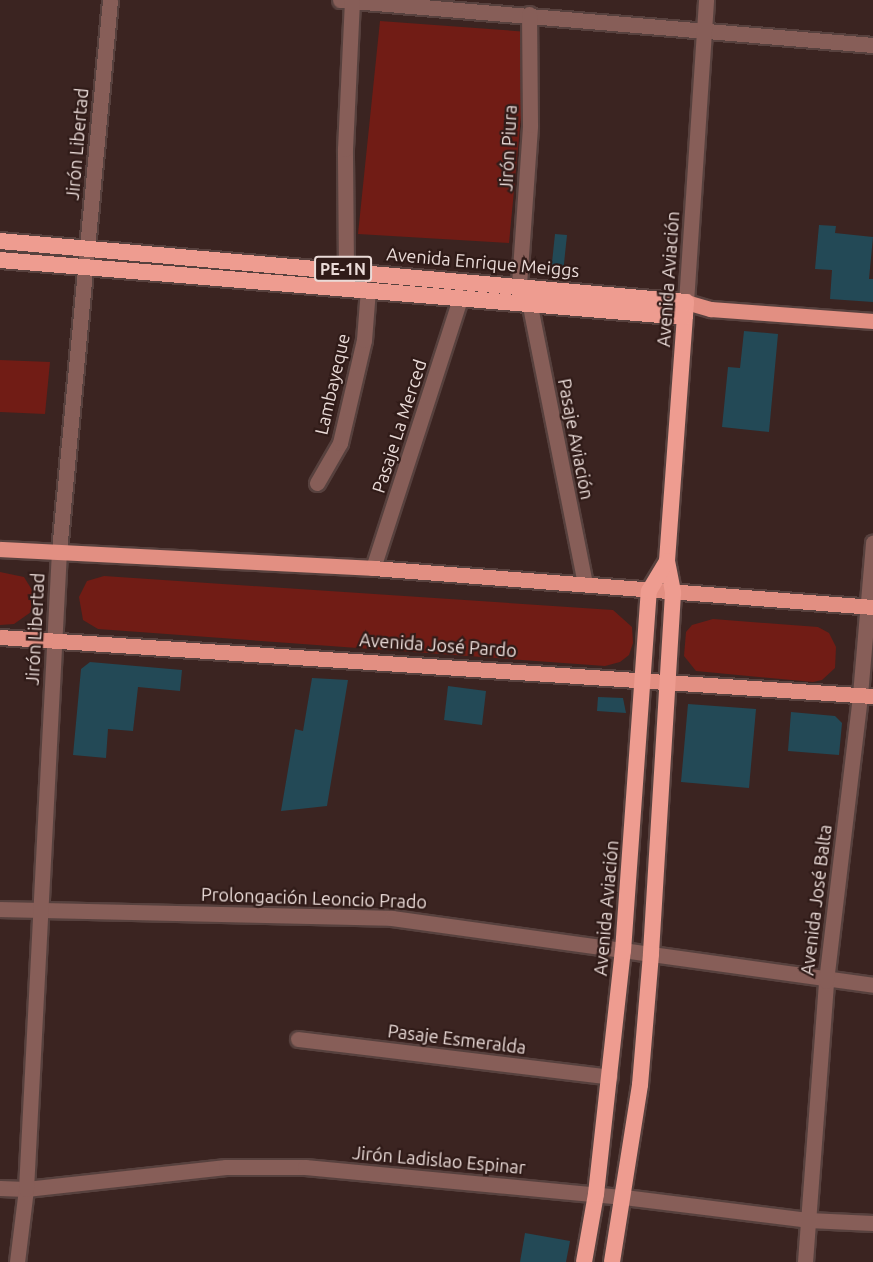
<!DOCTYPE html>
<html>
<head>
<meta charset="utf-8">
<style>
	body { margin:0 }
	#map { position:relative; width:873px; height:1262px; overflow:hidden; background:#3b2421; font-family:Ubuntu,sans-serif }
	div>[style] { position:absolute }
	.green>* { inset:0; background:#711c15 }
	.building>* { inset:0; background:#234956 }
	.roads { filter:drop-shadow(2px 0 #57413e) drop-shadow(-2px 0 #57413e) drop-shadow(0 2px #57413e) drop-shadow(0 -2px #57413e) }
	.minor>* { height:15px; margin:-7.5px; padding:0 7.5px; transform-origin:7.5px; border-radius:7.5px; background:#875e58 }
	.primary>* { height:15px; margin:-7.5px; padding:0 7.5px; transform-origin:7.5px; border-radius:7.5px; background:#e28f82 }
	.trunk>* { height:16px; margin:-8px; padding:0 8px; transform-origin:8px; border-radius:8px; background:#ee9c90 }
	span { translate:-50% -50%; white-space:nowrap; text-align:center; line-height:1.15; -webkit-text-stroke:4.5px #301b18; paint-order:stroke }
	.shield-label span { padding:2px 4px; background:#301b18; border:2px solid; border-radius:4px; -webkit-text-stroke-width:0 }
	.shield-label { font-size:16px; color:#eadbd8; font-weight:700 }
	.street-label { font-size:18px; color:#eadbd8 }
</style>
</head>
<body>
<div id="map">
	<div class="green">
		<i style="clip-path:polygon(380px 21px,529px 32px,509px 243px,358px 234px)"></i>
		<i style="clip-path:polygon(0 360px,50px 362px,45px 414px,0 412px)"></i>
		<i style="clip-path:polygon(0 572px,24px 577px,32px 590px,31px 612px,14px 624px,0 625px)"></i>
		<i style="clip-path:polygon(104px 576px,613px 610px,632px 627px,633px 643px,629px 655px,620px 662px,605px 666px,98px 629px,83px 620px,79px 597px,87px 581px)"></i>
		<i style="clip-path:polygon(713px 619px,818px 627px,829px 633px,836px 647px,835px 668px,822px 680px,813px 682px,696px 671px,684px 656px,686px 632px,692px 625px)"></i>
	</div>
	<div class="building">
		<i style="clip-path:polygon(819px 225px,836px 226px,835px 233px,873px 237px,869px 279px,873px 279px,873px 302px,830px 299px,832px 270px,815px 269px)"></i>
		<i style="clip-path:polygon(555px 234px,567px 235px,563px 273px,551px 272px)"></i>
		<i style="clip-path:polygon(744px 331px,778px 334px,769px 432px,722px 427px,728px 367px,740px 368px)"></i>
		<i style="clip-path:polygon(90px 662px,182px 670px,180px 691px,138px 687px,133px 731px,108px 729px,106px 758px,73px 755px,81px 669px)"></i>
		<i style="clip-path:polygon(312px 678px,348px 680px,327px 806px,281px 811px,295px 729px,303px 731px)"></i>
		<i style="clip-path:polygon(448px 686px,486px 691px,482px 725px,444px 720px)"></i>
		<i style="clip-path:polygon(598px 697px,623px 698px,626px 713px,597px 711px)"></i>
		<i style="clip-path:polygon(688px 704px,756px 709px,749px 788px,681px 782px)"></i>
		<i style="clip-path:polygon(791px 712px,835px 716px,842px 723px,839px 755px,788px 751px)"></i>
		<i style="clip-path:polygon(525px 1233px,570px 1241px,566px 1262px,520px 1262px)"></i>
	</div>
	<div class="roads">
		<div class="minor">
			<i style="left:340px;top:0;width:535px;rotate:4.83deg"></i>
			<i style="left:346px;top:270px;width:121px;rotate:-90.5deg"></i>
			<i style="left:345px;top:149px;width:149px;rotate:-87.3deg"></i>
			<i style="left:519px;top:284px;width:159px;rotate:-86deg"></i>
			<i style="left:530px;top:125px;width:111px;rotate:-90.5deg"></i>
			<i style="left:529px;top:301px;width:288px;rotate:78.8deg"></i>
			<i style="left:686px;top:302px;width:303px;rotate:-86.2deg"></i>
			<i style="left:317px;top:483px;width:46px;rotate:-60.1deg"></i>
			<i style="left:340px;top:443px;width:106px;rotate:-76.9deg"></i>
			<i style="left:364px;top:340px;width:51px;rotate:-85.5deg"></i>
			<i style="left:373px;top:568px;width:286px;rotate:-72.1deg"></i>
			<i style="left:0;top:909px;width:392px;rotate:1.3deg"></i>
			<i style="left:392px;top:918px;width:486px;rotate:7.9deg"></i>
			<i style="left:298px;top:1039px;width:314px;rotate:6.9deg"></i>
			<i style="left:0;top:1188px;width:26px;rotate:2deg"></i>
			<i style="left:26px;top:1189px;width:201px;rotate:-6.3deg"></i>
			<i style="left:226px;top:1167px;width:79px"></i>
			<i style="left:305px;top:1167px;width:320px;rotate:5.4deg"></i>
			<i style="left:624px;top:1197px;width:185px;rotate:7.1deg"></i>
			<i style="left:808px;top:1220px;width:65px;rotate:2.6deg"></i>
			<i style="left:17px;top:1262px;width:74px;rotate:-83deg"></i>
			<i style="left:26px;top:1189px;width:639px;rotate:-87.04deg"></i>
			<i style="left:59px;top:551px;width:553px;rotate:-84.71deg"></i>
			<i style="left:805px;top:1262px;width:282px;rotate:-85.7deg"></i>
			<i style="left:826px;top:981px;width:288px;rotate:-83.2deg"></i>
			<i style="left:860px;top:695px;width:153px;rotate:-85.1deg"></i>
		</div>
		<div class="primary">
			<i style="left:686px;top:302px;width:26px;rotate:16deg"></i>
			<i style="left:711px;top:309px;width:162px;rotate:4.2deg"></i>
			<i style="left:0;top:549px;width:373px;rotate:2.9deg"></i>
			<i style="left:373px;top:568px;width:502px;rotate:4.46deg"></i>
			<i style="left:0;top:637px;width:875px;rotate:3.87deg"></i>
		</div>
		<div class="trunk">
			<i style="left:0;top:241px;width:689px;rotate:5.08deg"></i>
			<i style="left:686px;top:302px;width:260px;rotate:94.2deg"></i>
			<i style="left:667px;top:561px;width:33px;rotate:79deg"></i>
			<i style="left:673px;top:593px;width:362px;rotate:93.5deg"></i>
			<i style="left:651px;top:954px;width:131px;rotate:94.8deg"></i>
			<i style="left:640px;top:1085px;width:179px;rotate:99deg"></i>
			<i style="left:0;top:260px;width:687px;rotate:4.76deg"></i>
			<i style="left:584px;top:1262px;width:69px;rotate:-80deg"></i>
			<i style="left:596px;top:1194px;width:244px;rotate:-83.7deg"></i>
			<i style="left:623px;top:951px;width:361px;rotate:-85.9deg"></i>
			<i style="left:649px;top:591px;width:35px;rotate:-59deg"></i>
		</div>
	</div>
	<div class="shield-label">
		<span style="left:343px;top:269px">PE-1N</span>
	</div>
	<div class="street-label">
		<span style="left:77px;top:144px;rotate:-85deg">Jirón Libertad</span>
		<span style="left:508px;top:148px;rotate:-87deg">Jirón Piura</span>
		<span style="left:483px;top:262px;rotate:5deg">Avenida Enrique Meiggs</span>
		<span style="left:668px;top:279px;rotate:-86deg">Avenida Aviación</span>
		<span style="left:332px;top:384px;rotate:-77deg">Lambayeque</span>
		<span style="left:399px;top:426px;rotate:-72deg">Pasaje La Merced</span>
		<span style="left:576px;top:439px;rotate:79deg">Pasaje Aviación</span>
		<span style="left:35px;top:629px;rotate:-87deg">Jirón Libertad</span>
		<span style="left:438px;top:645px;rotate:4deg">Avenida José Pardo</span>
		<span style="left:314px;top:898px;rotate:2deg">Prolongación Leoncio Prado</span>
		<span style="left:816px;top:900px;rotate:-83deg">Avenida José Balta</span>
		<span style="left:606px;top:908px;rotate:-85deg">Avenida Aviación</span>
		<span style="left:457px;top:1039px;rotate:7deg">Pasaje Esmeralda</span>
		<span style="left:439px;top:1160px;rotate:5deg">Jirón Ladislao Espinar</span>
	</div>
</div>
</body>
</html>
